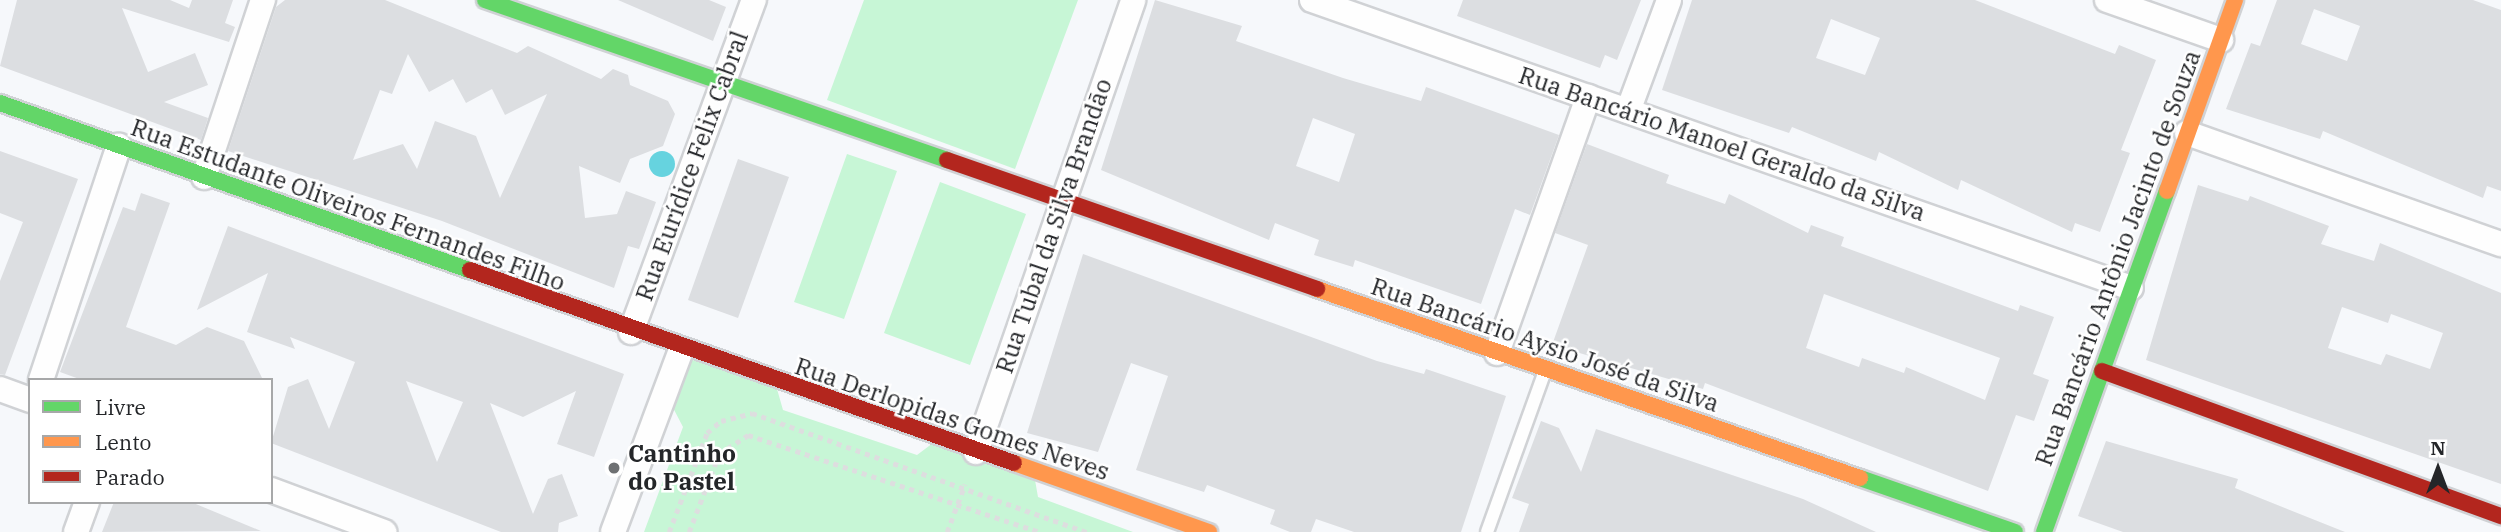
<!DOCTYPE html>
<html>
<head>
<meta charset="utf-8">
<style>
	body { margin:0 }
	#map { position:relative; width:2501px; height:532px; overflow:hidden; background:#f6f8fb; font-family:"IBM Plex Serif",serif }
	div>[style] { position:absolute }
	.green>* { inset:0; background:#c7f6d6 }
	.water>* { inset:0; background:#66d3df }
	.round { border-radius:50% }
	.building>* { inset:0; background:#dcdee1 }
	.path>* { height:4.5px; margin-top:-2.25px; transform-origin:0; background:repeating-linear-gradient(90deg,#dddedf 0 5px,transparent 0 10px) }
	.roads { filter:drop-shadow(2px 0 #d0d2d5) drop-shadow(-2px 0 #d0d2d5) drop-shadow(0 2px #d0d2d5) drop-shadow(0 -2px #d0d2d5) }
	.lane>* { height:12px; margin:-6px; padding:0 6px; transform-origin:6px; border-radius:6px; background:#fefefe }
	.street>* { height:24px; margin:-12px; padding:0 12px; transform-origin:12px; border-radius:12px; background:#fefefe }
	.fast>* { height:16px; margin:-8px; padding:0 8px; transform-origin:8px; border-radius:8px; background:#63d668 }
	.slow>* { height:16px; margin:-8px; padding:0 8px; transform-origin:8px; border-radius:8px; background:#ff974d }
	.jam>* { height:16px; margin:-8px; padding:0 8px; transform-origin:8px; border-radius:8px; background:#b3261e }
	.dots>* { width:19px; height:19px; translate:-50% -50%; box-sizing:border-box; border:4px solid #fff; border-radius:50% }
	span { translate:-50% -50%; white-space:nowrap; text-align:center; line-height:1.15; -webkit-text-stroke:5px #fff; paint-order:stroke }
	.street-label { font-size:24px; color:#242629 }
	.poi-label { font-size:24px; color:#242629; font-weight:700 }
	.left { translate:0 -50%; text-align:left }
	.legend { position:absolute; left:28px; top:378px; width:245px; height:126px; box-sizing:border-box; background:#fff; border:2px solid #a7a8a9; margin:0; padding:9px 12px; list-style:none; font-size:21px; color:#242629 }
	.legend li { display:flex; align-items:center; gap:14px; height:35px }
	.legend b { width:35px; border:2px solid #a7a8a9 }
	.north { position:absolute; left:2403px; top:434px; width:70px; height:70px; -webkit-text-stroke:5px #fff; paint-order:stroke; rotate:0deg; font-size:19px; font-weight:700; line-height:28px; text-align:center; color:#242629 }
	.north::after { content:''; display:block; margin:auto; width:24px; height:32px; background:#242629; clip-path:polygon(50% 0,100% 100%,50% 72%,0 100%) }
</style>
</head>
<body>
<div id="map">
	<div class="green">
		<i style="clip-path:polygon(864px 0,1078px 0,1015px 169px,827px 100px)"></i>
		<i style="clip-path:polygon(847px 154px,897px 171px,844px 319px,794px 302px)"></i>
		<i style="clip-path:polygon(940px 182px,1026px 214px,970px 365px,884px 333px)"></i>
		<i style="clip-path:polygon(690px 359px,777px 389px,783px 410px,917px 455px,933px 443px,1035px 480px,1038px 497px,1133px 532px,644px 532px,683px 427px,670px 402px)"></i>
	</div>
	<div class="water">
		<i class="round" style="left:649px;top:151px;width:26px;height:26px"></i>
	</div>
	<div class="building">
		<i style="clip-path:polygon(17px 0,170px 0,189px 8px,192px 0,233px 0,225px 23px,235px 27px,229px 42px,122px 8px,148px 72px,195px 53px,208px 85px,164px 102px,208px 118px,201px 140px,0 66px)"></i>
		<i style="clip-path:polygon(evenodd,285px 0,385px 0,517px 53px,528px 46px,601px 79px,613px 69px,628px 75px,630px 85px,668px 101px,675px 114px,663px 146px,630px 159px,620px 183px,579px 166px,585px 218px,617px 214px,626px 191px,656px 202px,639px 249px,628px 246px,614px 288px,442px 221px,228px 151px,276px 7px,285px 0,408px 54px,429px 92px,453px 79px,466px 103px,492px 89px,505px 115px,547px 94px,500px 198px,476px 136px,435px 121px,417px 169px,403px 144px,353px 160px,380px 90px,392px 94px,408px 54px)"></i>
		<i style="clip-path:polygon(618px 0,709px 0,726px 7px,713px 41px)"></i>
		<i style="clip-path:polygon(evenodd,1155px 0,1242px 26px,1236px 41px,1343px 78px,1421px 101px,1426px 87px,1559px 135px,1530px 215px,1515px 209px,1481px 304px,1355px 260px,1353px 267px,1314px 255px,1319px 240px,1275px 223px,1269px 240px,1101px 170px,1155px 0,1313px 118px,1355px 134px,1339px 182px,1296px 166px,1313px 118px)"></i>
		<i style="clip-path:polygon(1463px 0,1641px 0,1617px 60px,1605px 55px,1600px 68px,1457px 16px)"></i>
		<i style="clip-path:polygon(evenodd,1692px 0,1975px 0,2115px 54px,2119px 45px,2156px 60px,2121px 150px,2130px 153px,2100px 232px,2075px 223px,2072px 232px,1961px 180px,1958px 190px,1879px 152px,1876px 161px,1792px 127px,1789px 133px,1662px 90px,1692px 0,1831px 19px,1880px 38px,1865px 75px,1816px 58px,1831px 19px)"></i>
		<i style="clip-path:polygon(evenodd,2277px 0,2473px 0,2501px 10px,2501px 191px,2487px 186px,2483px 198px,2323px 131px,2320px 139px,2226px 109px,2251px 43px,2260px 46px,2277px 0,2314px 9px,2360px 26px,2347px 61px,2301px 44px,2314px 9px)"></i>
		<i style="clip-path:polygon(evenodd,1587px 144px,1669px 175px,1666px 183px,1725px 204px,1729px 194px,1808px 233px,1811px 225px,1844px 237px,1841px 246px,2018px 311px,2020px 305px,2054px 317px,2033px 374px,2049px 380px,2034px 421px,2016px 415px,1988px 491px,1705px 383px,1703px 389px,1552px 345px,1588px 245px,1555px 233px,1587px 144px,1824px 294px,2000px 358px,1985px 400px,1906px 367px,1904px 373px,1862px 358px,1859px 367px,1806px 348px,1824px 294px)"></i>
		<i style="clip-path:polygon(0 151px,78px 179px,5px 375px,0 374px,0 281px,23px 222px,0 213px)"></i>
		<i style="clip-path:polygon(738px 159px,789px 177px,738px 318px,688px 300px)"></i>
		<i style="clip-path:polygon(evenodd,2198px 185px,2248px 201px,2250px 196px,2329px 226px,2321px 244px,2374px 261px,2380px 243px,2501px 293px,2501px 484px,2146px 360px,2198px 185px,2342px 307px,2388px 323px,2391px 314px,2443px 333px,2430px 369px,2386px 354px,2381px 365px,2328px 348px,2342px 307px)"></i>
		<i style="clip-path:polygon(141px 193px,170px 203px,126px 327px,176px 345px,207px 327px,244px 341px,263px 380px,82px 380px,60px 372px,123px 207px,135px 211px)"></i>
		<i style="clip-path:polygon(evenodd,228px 226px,624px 374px,594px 457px,557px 444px,576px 391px,523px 417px,490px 403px,533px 514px,548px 479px,562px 474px,578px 516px,559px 523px,558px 532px,501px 532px,271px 443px,288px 387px,308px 379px,329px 429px,355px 362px,290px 337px,295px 349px,247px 332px,268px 273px,197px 310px,228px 226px,406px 381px,463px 402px,437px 462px,406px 381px)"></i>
		<i style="clip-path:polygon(1083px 254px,1377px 361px,1424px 374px,1426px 369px,1506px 396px,1461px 532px,1354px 532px,1316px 519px,1311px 532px,1290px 532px,1270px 524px,1275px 510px,1207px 485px,1204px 492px,1136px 470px,1168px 376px,1131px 363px,1098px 452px,1027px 433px)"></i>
		<i style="clip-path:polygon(1541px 421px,1559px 428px,1581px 472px,1596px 429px,1803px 499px,1876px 532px,1519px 532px,1529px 504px,1512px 498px)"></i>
		<i style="clip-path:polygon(2106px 441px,2238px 479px,2235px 488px,2345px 532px,2123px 532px,2078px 516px)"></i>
		<i style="clip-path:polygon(114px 502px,191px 502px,261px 531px,102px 532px)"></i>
	</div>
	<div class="path">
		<i style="left:669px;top:532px;width:106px;rotate:-69deg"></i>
		<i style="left:707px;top:433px;width:18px;rotate:-41deg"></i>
		<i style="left:721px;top:421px;width:32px;rotate:-14deg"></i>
		<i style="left:752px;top:413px;width:356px;rotate:19.6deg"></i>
		<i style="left:689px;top:532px;width:84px;rotate:-69deg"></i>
		<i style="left:719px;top:454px;width:35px;rotate:-33deg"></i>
		<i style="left:748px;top:435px;width:308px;rotate:18.4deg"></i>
		<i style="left:947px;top:532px;width:51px;rotate:-69.4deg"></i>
	</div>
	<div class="roads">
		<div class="lane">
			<i style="left:1487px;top:532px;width:171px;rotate:-70.2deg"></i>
		</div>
		<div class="street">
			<i style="left:1312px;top:0;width:868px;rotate:19.37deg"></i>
			<i style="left:2107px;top:0;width:121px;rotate:19.3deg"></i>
			<i style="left:1628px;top:111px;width:118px;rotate:-69.7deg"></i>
			<i style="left:2187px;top:133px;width:333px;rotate:19.5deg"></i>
			<i style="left:204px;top:177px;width:187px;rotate:-71.6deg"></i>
			<i style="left:631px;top:332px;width:354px;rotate:-69.7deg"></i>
			<i style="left:1497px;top:353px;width:272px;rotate:-70.4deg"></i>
			<i style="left:41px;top:380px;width:247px;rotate:-71.6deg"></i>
			<i style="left:0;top:389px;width:32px;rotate:20deg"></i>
			<i style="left:976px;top:452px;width:478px;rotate:-70.8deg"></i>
			<i style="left:271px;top:490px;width:121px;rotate:20.4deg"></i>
			<i style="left:76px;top:532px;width:32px;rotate:-70deg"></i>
			<i style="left:613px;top:532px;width:194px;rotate:-69.5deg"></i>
		</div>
		<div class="fast">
			<i style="left:485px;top:0;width:489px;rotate:19.1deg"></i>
			<i style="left:0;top:103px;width:499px;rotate:19.6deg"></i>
			<i style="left:1860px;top:478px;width:164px;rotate:19.2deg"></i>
			<i style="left:2044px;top:532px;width:363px;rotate:-70.2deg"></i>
		</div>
		<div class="slow">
			<i style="left:2167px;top:191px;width:203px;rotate:-70.4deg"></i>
			<i style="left:1317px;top:289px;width:575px;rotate:19.19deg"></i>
			<i style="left:1014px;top:463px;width:207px;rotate:19.5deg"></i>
		</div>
		<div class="jam">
			<i style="left:947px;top:160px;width:392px;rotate:19.2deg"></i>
			<i style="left:470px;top:270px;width:577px;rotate:19.53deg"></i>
			<i style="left:2102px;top:371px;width:425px;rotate:20deg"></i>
		</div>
	</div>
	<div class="dots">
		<i style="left:614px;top:468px;background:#6e7072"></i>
	</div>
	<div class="street-label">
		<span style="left:1722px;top:144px;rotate:19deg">Rua Bancário Manoel Geraldo da Silva</span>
		<span style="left:692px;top:166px;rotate:-70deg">Rua Eurídice Felix Cabral</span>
		<span style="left:348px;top:205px;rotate:20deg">Rua Estudante Oliveiros Fernandes Filho</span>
		<span style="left:1054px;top:226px;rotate:-71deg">Rua Tubal da Silva Brandão</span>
		<span style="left:2118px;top:258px;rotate:-70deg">Rua Bancário Antônio Jacinto de Souza</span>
		<span style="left:1545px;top:345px;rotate:19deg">Rua Bancário Aysio José da Silva</span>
		<span style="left:952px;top:419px;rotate:19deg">Rua Derlopidas Gomes Neves</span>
	</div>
	<div class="poi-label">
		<span class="left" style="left:628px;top:468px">Cantinho<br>do Pastel</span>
	</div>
	<ul class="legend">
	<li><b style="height:9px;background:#63d668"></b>Livre</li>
	<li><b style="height:9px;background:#ff974d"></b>Lento</li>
	<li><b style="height:9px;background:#b3261e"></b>Parado</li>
	</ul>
	<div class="north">N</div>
</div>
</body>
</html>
